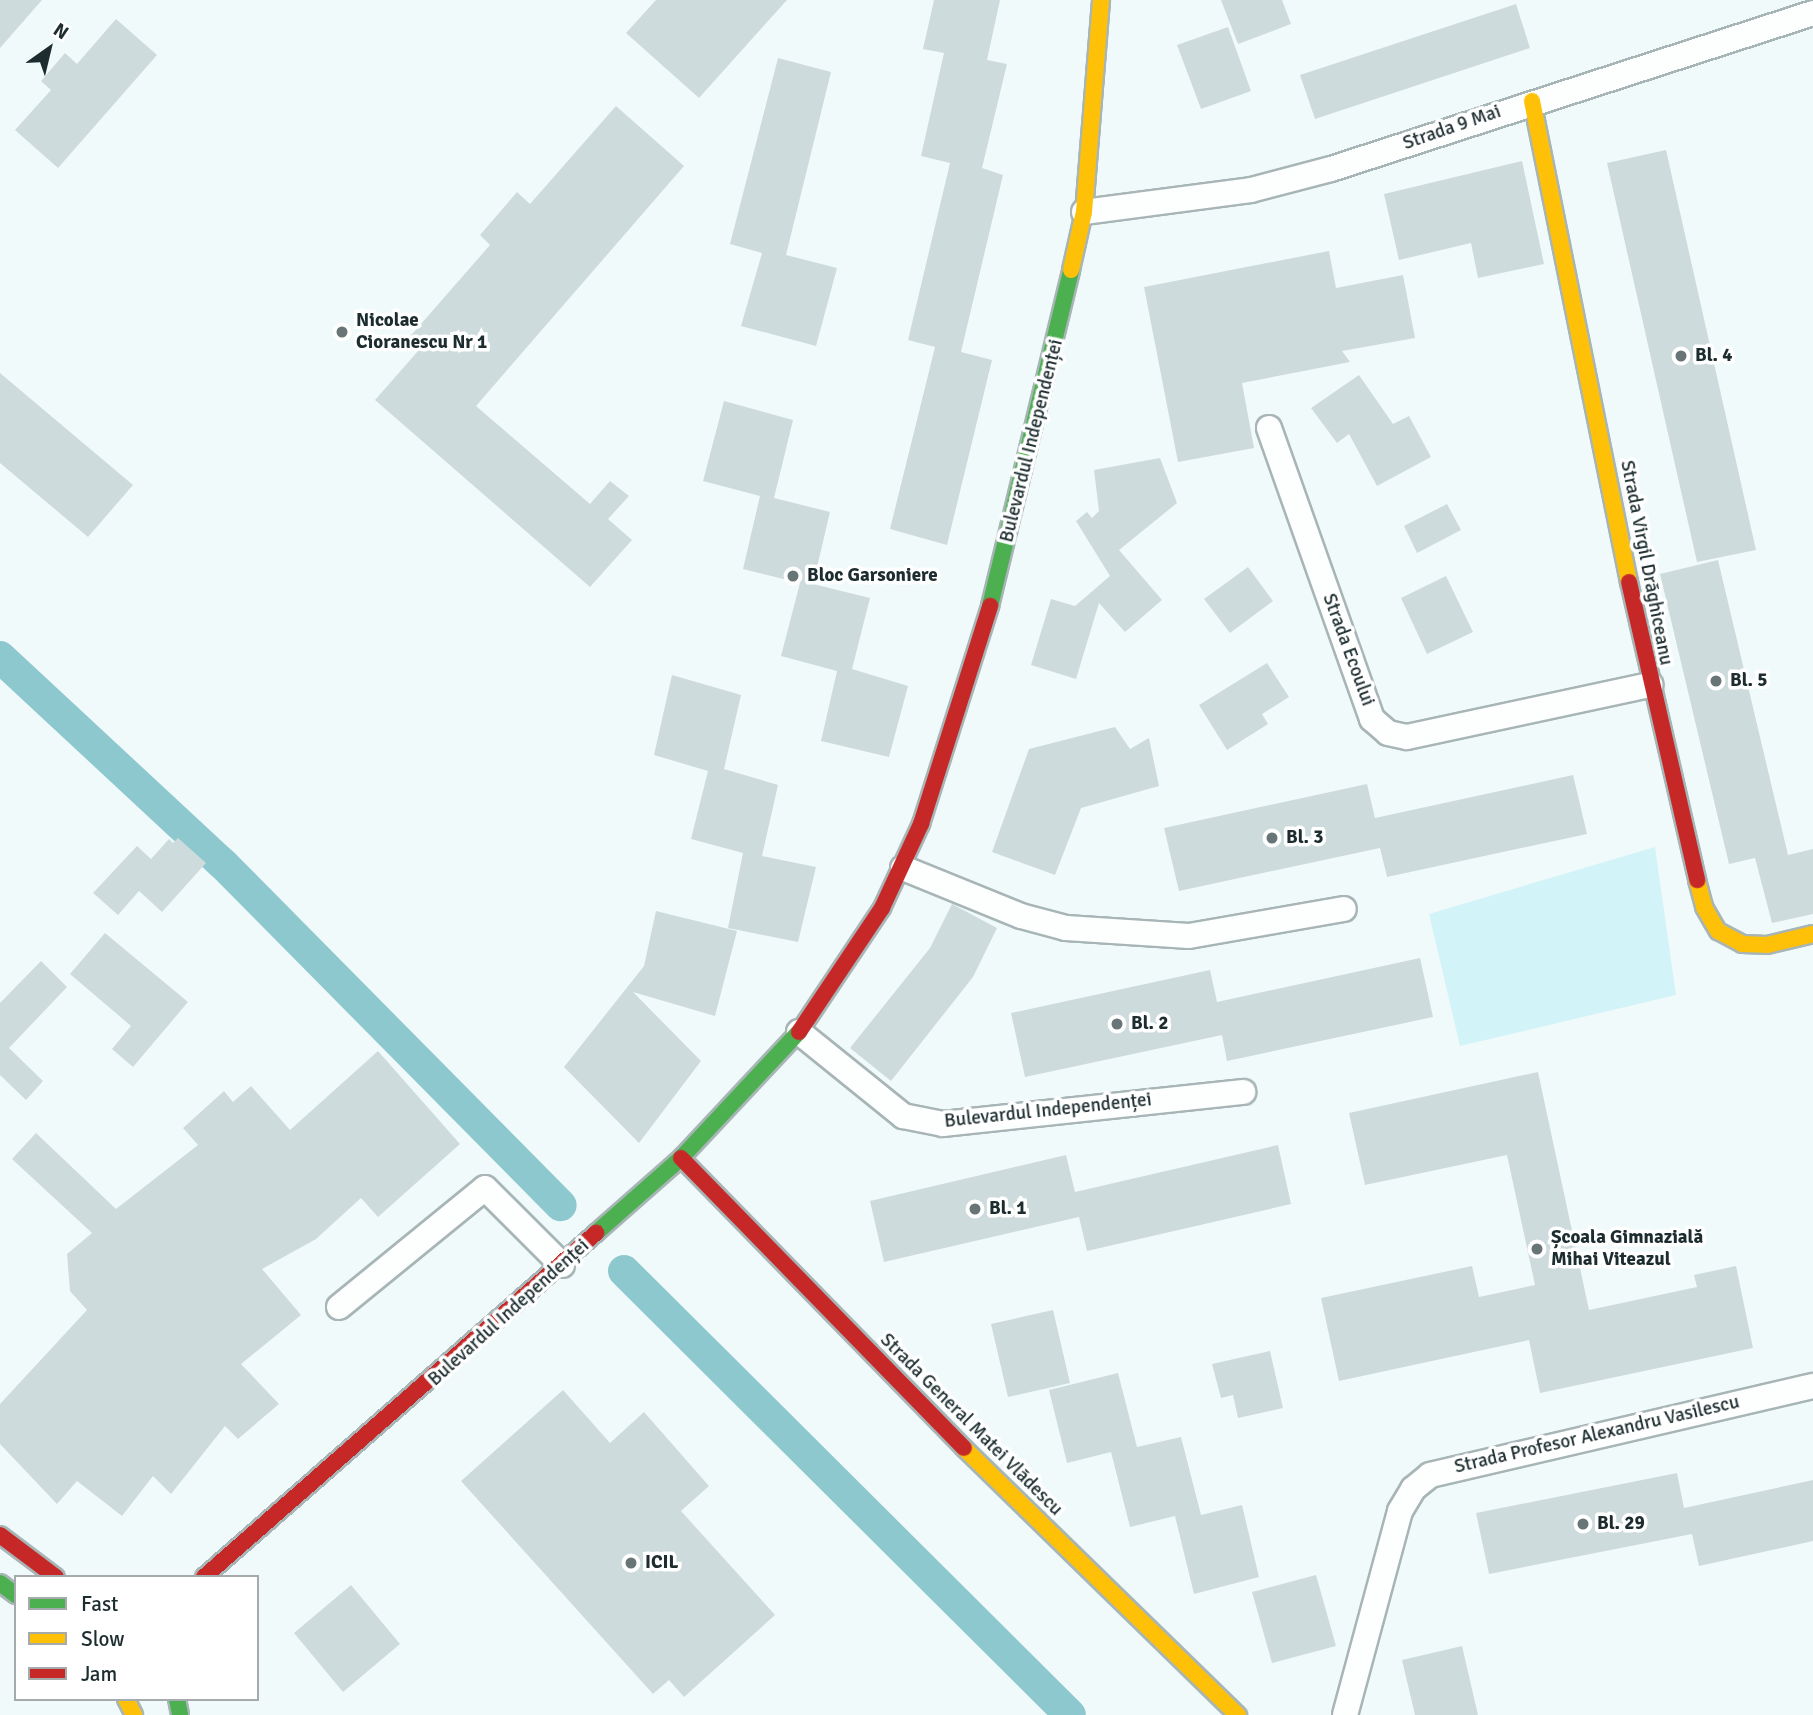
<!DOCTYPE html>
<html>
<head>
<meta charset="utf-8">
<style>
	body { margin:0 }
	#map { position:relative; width:1813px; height:1715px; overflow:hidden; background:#f0fafb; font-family:Signika,sans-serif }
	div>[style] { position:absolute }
	.green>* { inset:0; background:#d2f3f7 }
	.canal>* { height:32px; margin:-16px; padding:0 16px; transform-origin:16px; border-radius:16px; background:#8dc8ce }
	.building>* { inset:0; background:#cedbdc }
	.roads { filter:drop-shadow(2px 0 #a8b5b6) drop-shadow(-2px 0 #a8b5b6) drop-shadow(0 2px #a8b5b6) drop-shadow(0 -2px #a8b5b6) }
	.street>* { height:24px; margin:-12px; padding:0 12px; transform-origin:12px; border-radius:12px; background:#fdfefe }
	.fast>* { height:16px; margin:-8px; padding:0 8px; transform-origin:8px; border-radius:8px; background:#4caf50 }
	.slow>* { height:16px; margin:-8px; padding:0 8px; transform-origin:8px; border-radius:8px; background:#ffc107 }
	.jam>* { height:16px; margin:-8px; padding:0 8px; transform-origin:8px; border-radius:8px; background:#c62828 }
	.dots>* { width:19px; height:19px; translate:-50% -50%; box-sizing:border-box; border:4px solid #fff; border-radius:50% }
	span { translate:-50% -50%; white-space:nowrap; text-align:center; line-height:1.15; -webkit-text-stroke:7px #fff; paint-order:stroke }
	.street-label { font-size:19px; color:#1d2d2f }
	.poi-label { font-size:19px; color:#1d2d2f; font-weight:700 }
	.left { translate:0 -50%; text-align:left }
	.legend { position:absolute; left:14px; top:1575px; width:245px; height:126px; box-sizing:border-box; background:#fff; border:2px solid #a5abac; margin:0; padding:9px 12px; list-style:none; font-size:21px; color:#1d2d2f }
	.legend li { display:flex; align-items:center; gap:14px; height:35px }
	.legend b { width:35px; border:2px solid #a5abac }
	.north { position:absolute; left:14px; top:14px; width:70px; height:70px; -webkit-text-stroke:5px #fff; paint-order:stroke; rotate:34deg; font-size:19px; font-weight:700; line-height:28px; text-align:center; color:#1d2d2f }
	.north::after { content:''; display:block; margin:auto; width:24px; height:32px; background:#1d2d2f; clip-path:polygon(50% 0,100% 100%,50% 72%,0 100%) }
</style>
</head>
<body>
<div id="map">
	<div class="green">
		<i style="clip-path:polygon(1655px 847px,1676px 995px,1460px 1046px,1429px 914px)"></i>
	</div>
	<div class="canal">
		<i style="left:0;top:657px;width:304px;rotate:42.9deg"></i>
		<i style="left:223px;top:864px;width:480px;rotate:45.3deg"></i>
		<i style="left:624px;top:1271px;width:629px;rotate:44.87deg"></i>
	</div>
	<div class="building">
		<i style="clip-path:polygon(0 0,42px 0,0 48px)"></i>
		<i style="clip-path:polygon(656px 0,787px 0,699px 98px,626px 33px)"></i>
		<i style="clip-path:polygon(934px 0,1000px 0,987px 60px,1007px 64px,982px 168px,1003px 175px,961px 352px,992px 360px,947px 545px,890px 529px,935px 347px,908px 340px,950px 163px,921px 156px,944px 53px,923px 49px)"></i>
		<i style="clip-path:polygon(1221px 0,1282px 0,1291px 24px,1238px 44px)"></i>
		<i style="clip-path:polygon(1516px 4px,1530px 48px,1315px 119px,1300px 75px)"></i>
		<i style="clip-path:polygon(116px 19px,157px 55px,58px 168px,15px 130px,51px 90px,41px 81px,65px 53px,77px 64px)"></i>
		<i style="clip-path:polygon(1228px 27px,1251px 91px,1201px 109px,1177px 45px)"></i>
		<i style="clip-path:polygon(778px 58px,831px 72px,786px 255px,837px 268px,816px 346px,741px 326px,762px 253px,730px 244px)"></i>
		<i style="clip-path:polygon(616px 106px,684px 166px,476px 406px,590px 504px,610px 481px,629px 496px,608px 519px,632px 540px,590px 587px,375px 400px,418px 351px,407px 340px,490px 245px,480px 235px,517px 192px,530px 204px)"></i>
		<i style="clip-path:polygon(1666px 150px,1756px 550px,1697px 562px,1607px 163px)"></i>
		<i style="clip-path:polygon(1522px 161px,1544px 264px,1478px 278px,1471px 243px,1399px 260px,1384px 194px)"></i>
		<i style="clip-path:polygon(1329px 251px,1336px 288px,1403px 275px,1415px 338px,1342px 351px,1350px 362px,1242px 383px,1254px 448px,1178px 462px,1144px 287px)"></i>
		<i style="clip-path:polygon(0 373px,133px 485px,88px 537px,0 463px)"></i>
		<i style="clip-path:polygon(1359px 375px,1393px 424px,1409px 416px,1431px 457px,1377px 486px,1349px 434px,1337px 443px,1311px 408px)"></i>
		<i style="clip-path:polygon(724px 401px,793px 420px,774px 498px,830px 512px,813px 584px,870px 598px,852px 669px,908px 686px,889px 757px,821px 741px,837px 671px,781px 656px,800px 583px,743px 569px,760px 496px,703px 481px)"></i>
		<i style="clip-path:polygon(1160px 458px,1177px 503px,1119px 550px,1162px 600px,1125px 632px,1099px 603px,1076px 679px,1031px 665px,1051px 599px,1075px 606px,1110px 576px,1076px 521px,1087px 512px,1092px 518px,1099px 511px,1094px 470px)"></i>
		<i style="clip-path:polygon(1447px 504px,1461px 530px,1417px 553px,1404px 526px)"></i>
		<i style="clip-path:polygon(1718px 560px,1788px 855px,1813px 849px,1813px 914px,1772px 923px,1755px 858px,1729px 864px,1660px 574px)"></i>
		<i style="clip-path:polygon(1248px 567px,1273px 601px,1230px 633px,1204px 599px)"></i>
		<i style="clip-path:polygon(1446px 576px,1473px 632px,1427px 654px,1401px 598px)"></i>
		<i style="clip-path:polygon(1267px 663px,1289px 697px,1262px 714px,1268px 724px,1227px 750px,1199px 705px)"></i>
		<i style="clip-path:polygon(672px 675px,741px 695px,724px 769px,778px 785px,762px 856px,816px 867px,798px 942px,728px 928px,743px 853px,691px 839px,708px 771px,654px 755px)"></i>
		<i style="clip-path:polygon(1115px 727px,1130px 749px,1149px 738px,1159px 786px,1081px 808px,1055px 875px,992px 852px,1029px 749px)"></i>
		<i style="clip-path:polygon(1573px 775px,1587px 834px,1387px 877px,1380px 848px,1179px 891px,1164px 828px,1367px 784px,1375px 818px)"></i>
		<i style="clip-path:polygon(178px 838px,206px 863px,162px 912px,139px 891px,118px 915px,93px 893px,137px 846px,151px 859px,169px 839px,173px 843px)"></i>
		<i style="clip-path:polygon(952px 904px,997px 928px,973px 977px,891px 1081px,850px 1048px,930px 948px)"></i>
		<i style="clip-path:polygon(656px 911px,737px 931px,715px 1016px,633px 992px,701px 1061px,639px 1143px,564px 1067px,644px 966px)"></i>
		<i style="clip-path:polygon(105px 933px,188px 1002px,133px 1067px,112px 1049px,131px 1026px,70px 974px)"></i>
		<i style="clip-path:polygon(1420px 958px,1433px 1017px,1227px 1061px,1222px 1035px,1025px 1077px,1011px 1013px,1210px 970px,1217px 1002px)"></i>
		<i style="clip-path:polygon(41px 961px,67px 987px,9px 1048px,43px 1081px,26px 1100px,0 1075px,0 1003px)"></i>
		<i style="clip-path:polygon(378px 1051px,460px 1144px,378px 1217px,361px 1198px,316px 1239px,262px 1269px,301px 1315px,241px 1364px,279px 1404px,238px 1439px,225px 1426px,171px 1494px,153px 1476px,122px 1516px,77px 1481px,57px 1504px,0 1444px,0 1404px,87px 1310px,70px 1291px,67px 1254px,92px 1233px,12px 1159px,36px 1133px,116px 1209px,198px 1145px,183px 1128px,224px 1091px,233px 1102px,251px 1086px,290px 1130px)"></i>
		<i style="clip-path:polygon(1538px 1072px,1589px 1310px,1697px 1287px,1694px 1275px,1736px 1266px,1753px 1348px,1540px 1393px,1529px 1340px,1339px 1381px,1321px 1298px,1472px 1266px,1479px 1297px,1535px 1285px,1507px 1155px,1365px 1185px,1349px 1113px)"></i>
		<i style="clip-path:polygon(1278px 1145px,1291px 1204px,1087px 1251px,1079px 1217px,884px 1262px,870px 1201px,1066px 1155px,1075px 1192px)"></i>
		<i style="clip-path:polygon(1053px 1310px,1070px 1383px,1008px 1397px,991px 1324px)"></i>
		<i style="clip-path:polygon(1270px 1351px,1283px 1408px,1238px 1418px,1233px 1395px,1221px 1398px,1212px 1364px)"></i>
		<i style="clip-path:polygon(1118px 1373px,1137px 1447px,1181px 1437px,1201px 1515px,1242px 1505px,1259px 1577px,1194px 1594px,1175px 1516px,1130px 1527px,1111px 1452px,1067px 1463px,1049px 1390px)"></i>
		<i style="clip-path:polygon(563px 1390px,610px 1443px,644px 1412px,709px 1486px,681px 1511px,775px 1615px,684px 1697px,669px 1680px,653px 1694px,461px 1481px)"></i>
		<i style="clip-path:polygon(1677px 1473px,1684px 1508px,1813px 1480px,1813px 1541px,1699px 1566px,1692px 1534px,1489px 1574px,1476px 1513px)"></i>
		<i style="clip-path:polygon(1316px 1575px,1336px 1646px,1272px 1663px,1252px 1592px)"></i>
		<i style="clip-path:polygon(351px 1585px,400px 1644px,343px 1692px,294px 1633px)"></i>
		<i style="clip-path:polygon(1462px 1646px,1478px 1715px,1415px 1715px,1402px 1660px)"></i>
	</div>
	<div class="roads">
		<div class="street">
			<i style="left:1084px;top:212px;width:168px;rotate:-7.5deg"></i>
			<i style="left:1251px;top:190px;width:83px;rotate:-14.7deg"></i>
			<i style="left:1331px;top:169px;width:507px;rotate:-17.93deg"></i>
			<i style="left:1269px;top:428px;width:309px;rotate:70.5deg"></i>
			<i style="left:1372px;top:719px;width:21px;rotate:41deg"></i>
			<i style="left:1388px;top:733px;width:19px;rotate:12deg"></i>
			<i style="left:1407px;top:737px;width:249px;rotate:-12.1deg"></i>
			<i style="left:903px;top:868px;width:127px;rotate:22.1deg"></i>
			<i style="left:1021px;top:916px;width:47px;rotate:14.9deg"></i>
			<i style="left:1066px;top:928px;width:123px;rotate:3.7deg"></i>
			<i style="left:1189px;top:936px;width:157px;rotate:-9.9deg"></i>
			<i style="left:799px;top:1032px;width:134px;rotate:38.9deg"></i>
			<i style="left:903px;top:1116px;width:41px;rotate:11.3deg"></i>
			<i style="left:943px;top:1124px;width:302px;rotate:-6.1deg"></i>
			<i style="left:339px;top:1307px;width:188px;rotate:-39.2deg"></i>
			<i style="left:485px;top:1188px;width:109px;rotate:45deg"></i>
			<i style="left:1345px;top:1715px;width:211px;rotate:-74.9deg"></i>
			<i style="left:1400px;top:1511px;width:26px;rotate:-59deg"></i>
			<i style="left:1413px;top:1489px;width:22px;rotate:-39deg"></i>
			<i style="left:1430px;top:1475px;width:393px;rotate:-13.1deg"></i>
		</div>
		<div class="fast">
			<i style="left:990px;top:606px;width:346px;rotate:-76.4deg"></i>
			<i style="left:596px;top:1233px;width:113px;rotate:-41.4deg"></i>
			<i style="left:681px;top:1158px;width:173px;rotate:-46.9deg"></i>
			<i style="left:0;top:1583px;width:20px;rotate:37deg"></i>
			<i style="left:177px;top:1699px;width:16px;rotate:79deg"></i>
		</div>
		<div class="slow">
			<i style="left:1532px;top:101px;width:491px;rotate:78.6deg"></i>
			<i style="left:1071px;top:270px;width:59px;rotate:-77.4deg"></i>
			<i style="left:1084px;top:212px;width:213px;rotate:-85.4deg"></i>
			<i style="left:1697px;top:880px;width:28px;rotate:75deg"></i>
			<i style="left:1704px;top:907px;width:28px;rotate:60deg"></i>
			<i style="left:1718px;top:931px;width:27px;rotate:28deg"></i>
			<i style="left:1742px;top:944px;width:25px;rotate:2deg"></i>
			<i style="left:1767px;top:945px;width:47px;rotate:-13.4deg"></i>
			<i style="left:964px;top:1448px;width:383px;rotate:44.3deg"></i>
			<i style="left:126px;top:1699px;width:18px;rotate:63deg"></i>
		</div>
		<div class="jam">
			<i style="left:1629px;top:582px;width:306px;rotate:77.1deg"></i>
			<i style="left:799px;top:1032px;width:149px;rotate:-56.2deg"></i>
			<i style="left:882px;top:908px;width:93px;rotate:-65.1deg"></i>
			<i style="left:921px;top:824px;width:229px;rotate:-72.4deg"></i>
			<i style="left:681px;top:1158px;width:405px;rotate:45.7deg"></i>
			<i style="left:0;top:1535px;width:70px;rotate:36.9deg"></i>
			<i style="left:204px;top:1577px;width:522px;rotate:-41.27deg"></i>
		</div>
	</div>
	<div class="dots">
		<i style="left:342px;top:332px;background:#677576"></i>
		<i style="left:1681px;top:356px;background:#677576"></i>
		<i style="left:793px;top:576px;background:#677576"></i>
		<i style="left:1716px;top:681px;background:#677576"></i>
		<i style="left:1272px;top:838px;background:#677576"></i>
		<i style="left:1117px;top:1024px;background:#677576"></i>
		<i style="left:975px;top:1209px;background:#677576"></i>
		<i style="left:1537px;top:1249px;background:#677576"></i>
		<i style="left:1583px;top:1524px;background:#677576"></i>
		<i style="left:631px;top:1563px;background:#677576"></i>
	</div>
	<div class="street-label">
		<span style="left:1452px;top:128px;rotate:-19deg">Strada 9 Mai</span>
		<span style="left:1032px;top:441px;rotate:-76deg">Bulevardul Independenței</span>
		<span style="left:1646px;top:563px;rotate:79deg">Strada Virgil Drăghiceanu</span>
		<span style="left:1348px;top:650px;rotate:70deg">Strada Ecoului</span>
		<span style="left:1048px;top:1111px;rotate:-6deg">Bulevardul Independenței</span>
		<span style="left:509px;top:1313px;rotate:-42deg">Bulevardul Independenței</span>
		<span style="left:971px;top:1425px;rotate:45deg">Strada General Matei Vlădescu</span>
		<span style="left:1597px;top:1435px;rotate:-13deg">Strada Profesor Alexandru Vasilescu</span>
	</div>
	<div class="poi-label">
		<span class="left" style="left:356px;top:332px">Nicolae<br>Cioranescu Nr 1</span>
		<span class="left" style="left:1695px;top:356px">Bl. 4</span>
		<span class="left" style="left:807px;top:576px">Bloc Garsoniere</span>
		<span class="left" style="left:1730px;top:681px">Bl. 5</span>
		<span class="left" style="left:1286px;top:838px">Bl. 3</span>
		<span class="left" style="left:1131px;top:1024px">Bl. 2</span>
		<span class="left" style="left:989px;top:1209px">Bl. 1</span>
		<span class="left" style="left:1551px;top:1249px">Școala Gimnazială<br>Mihai Viteazul</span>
		<span class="left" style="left:1597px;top:1524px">Bl. 29</span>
		<span class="left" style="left:645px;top:1563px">ICIL</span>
	</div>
	<ul class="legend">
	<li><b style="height:9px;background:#4caf50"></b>Fast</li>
	<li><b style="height:9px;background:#ffc107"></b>Slow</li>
	<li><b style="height:9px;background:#c62828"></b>Jam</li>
	</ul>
	<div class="north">N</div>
</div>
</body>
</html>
